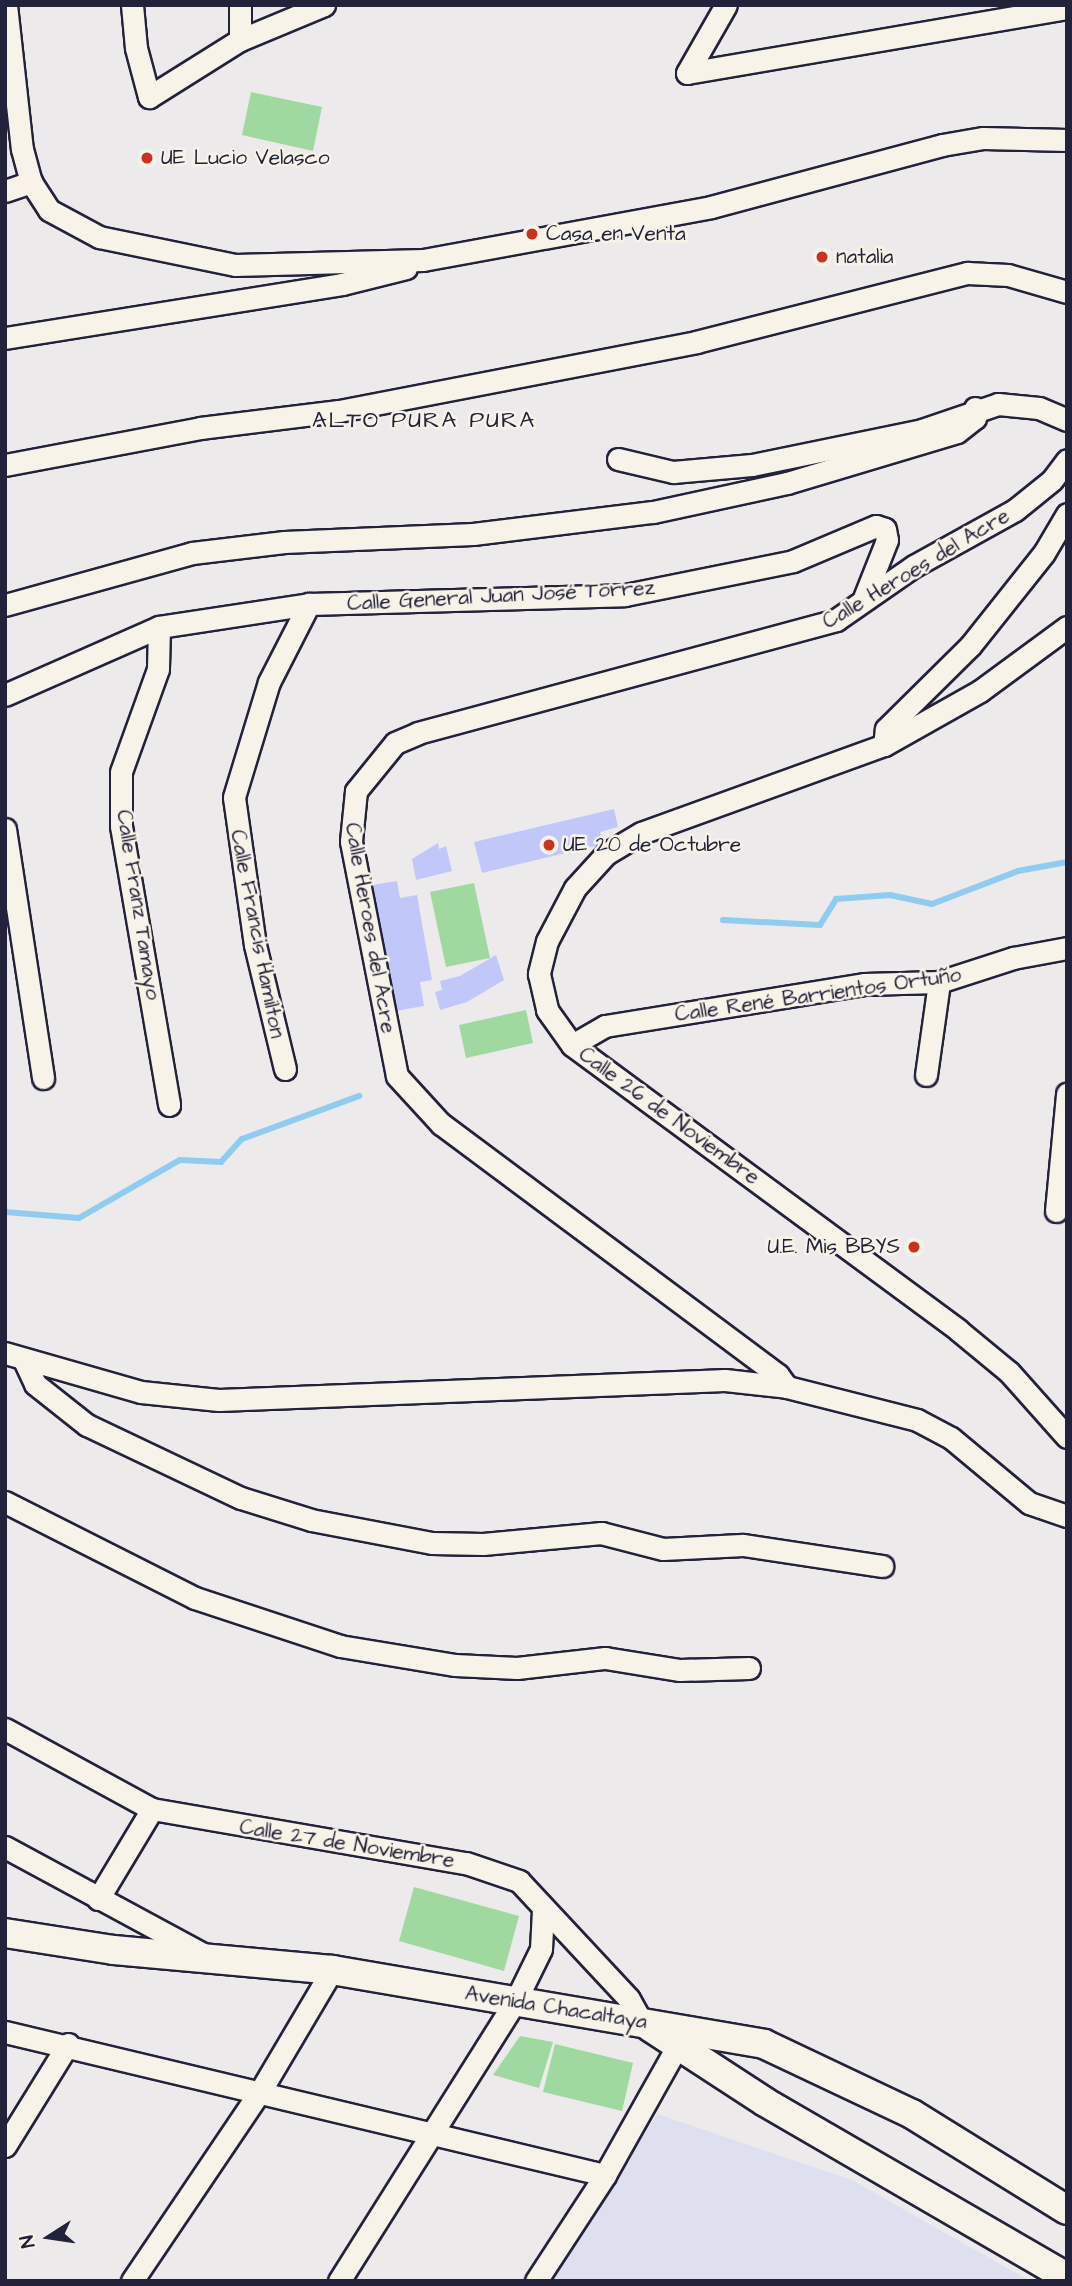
<!DOCTYPE html>
<html>
<head>
<meta charset="utf-8">
<style>
	body { margin:0 }
	#map { position:relative; width:1072px; height:2286px; overflow:hidden; background:#eceaeb; font-family:"Architects Daughter",sans-serif }
	div>[style] { position:absolute }
	.built>* { inset:0; background:#dfe0ef }
	.green>* { inset:0; background:#a0d99f }
	.stream>* { height:6px; margin:-3px; padding:0 3px; transform-origin:3px; border-radius:3px; background:#90ccf0 }
	.building>* { inset:0; background:#c1c7f9 }
	.roads { filter:drop-shadow(2px 0 #22223b) drop-shadow(-2px 0 #22223b) drop-shadow(0 2px #22223b) drop-shadow(0 -2px #22223b) }
	.street>* { height:21px; margin:-10.5px; padding:0 10.5px; transform-origin:10.5px; border-radius:10.5px; background:#f7f3e8 }
	.secondary>* { height:28px; margin:-14px; padding:0 14px; transform-origin:14px; border-radius:14px; background:#f7f3e8 }
	.dots>* { width:19px; height:19px; translate:-50% -50%; box-sizing:border-box; border:4px solid #f7f3e8; border-radius:50% }
	span { translate:-50% -50%; white-space:nowrap; text-align:center; line-height:1.15; -webkit-text-stroke:5px #f7f3e8; paint-order:stroke }
	.poi-label { font-size:21px; color:#22223b }
	.left { translate:0 -50%; text-align:left }
	.right { translate:-100% -50%; text-align:right }
	.street-label { font-size:21px; color:#22223b }
	.neighbourhood-label { font-size:23px; color:#22223b; letter-spacing:2px }
	.frame { position:absolute; inset:0; border:7px solid #22223b; pointer-events:none }
	.north { position:absolute; left:14px; top:2202px; width:70px; height:70px; -webkit-text-stroke:5px #f7f3e8; paint-order:stroke; rotate:258deg; font-size:19px; font-weight:700; line-height:28px; text-align:center; color:#22223b }
	.north::after { content:''; display:block; margin:auto; width:24px; height:32px; background:#22223b; clip-path:polygon(50% 0,100% 100%,50% 72%,0 100%) }
</style>
</head>
<body>
<div id="map">
	<div class="built">
		<i style="clip-path:polygon(657px 2114px,852px 2180px,1030px 2281px,552px 2281px)"></i>
	</div>
	<div class="green">
		<i style="clip-path:polygon(251px 92px,322px 107px,313px 151px,242px 135px)"></i>
		<i style="clip-path:polygon(474px 883px,490px 958px,446px 967px,430px 892px)"></i>
		<i style="clip-path:polygon(526px 1010px,533px 1043px,466px 1058px,459px 1025px)"></i>
		<i style="clip-path:polygon(414px 1887px,519px 1916px,504px 1971px,399px 1941px)"></i>
		<i style="clip-path:polygon(520px 2036px,553px 2042px,539px 2088px,493px 2075px)"></i>
		<i style="clip-path:polygon(555px 2044px,633px 2063px,622px 2111px,543px 2092px)"></i>
	</div>
	<div class="stream">
		<i style="left:723px;top:920px;width:97px;rotate:3deg"></i>
		<i style="left:820px;top:925px;width:31px;rotate:-58deg"></i>
		<i style="left:836px;top:899px;width:54px;rotate:-4.2deg"></i>
		<i style="left:890px;top:895px;width:43px;rotate:12.1deg"></i>
		<i style="left:932px;top:904px;width:92px;rotate:-21deg"></i>
		<i style="left:1018px;top:871px;width:50px;rotate:-10.4deg"></i>
		<i style="left:5px;top:1212px;width:74px;rotate:4.6deg"></i>
		<i style="left:79px;top:1218px;width:116px;rotate:-29.9deg"></i>
		<i style="left:180px;top:1160px;width:41px;rotate:2.8deg"></i>
		<i style="left:221px;top:1162px;width:31px;rotate:-48deg"></i>
		<i style="left:242px;top:1139px;width:125px;rotate:-20.2deg"></i>
	</div>
	<div class="building">
		<i style="clip-path:polygon(614px 809px,618px 827px,600px 832px,603px 844px,482px 873px,474px 842px)"></i>
		<i style="clip-path:polygon(438px 843px,439px 849px,446px 846px,452px 871px,416px 880px,412px 859px)"></i>
		<i style="clip-path:polygon(397px 881px,400px 898px,417px 895px,432px 980px,420px 982px,424px 1006px,395px 1011px,372px 885px)"></i>
		<i style="clip-path:polygon(496px 955px,504px 980px,467px 1002px,440px 1010px,435px 992px,442px 990px,440px 981px,460px 976px)"></i>
	</div>
	<div class="roads">
		<div class="street">
			<i style="left:6px;top:5px;width:145px;rotate:83.7deg"></i>
			<i style="left:22px;top:149px;width:34px;rotate:75deg"></i>
			<i style="left:31px;top:182px;width:33px;rotate:57deg"></i>
			<i style="left:49px;top:210px;width:57px;rotate:28.4deg"></i>
			<i style="left:99px;top:237px;width:139px;rotate:11.6deg"></i>
			<i style="left:235px;top:265px;width:188px;rotate:-1.5deg"></i>
			<i style="left:423px;top:260px;width:293px;rotate:-10.4deg"></i>
			<i style="left:711px;top:207px;width:239px;rotate:-15deg"></i>
			<i style="left:942px;top:145px;width:42px;rotate:-9.7deg"></i>
			<i style="left:983px;top:138px;width:84px;rotate:1.4deg"></i>
			<i style="left:132px;top:5px;width:43px;rotate:84.7deg"></i>
			<i style="left:136px;top:48px;width:51px;rotate:75.1deg"></i>
			<i style="left:149px;top:97px;width:107px;rotate:-32.1deg"></i>
			<i style="left:240px;top:40px;width:91px;rotate:-22.6deg"></i>
			<i style="left:240px;top:5px;width:35px;rotate:90deg"></i>
			<i style="left:687px;top:73px;width:386px;rotate:-9.7deg"></i>
			<i style="left:687px;top:73px;width:78px;rotate:-60.2deg"></i>
			<i style="left:5px;top:191px;width:28px;rotate:-19deg"></i>
			<i style="left:5px;top:338px;width:341px;rotate:-9.1deg"></i>
			<i style="left:342px;top:284px;width:66px;rotate:-14deg"></i>
			<i style="left:618px;top:459px;width:57px;rotate:13.3deg"></i>
			<i style="left:673px;top:472px;width:79px;rotate:-5.1deg"></i>
			<i style="left:752px;top:465px;width:174px;rotate:-11.6deg"></i>
			<i style="left:922px;top:430px;width:80px;rotate:-18.9deg"></i>
			<i style="left:998px;top:404px;width:41px;rotate:5.6deg"></i>
			<i style="left:1039px;top:408px;width:30px;rotate:23deg"></i>
			<i style="left:5px;top:465px;width:198px;rotate:-10.7deg"></i>
			<i style="left:200px;top:428px;width:140px;rotate:-7deg"></i>
			<i style="left:339px;top:411px;width:364px;rotate:-10.9deg"></i>
			<i style="left:696px;top:342px;width:280px;rotate:-14.3deg"></i>
			<i style="left:967px;top:273px;width:41px;rotate:2.8deg"></i>
			<i style="left:1008px;top:275px;width:61px;rotate:16.1deg"></i>
			<i style="left:5px;top:605px;width:194px;rotate:-15.5deg"></i>
			<i style="left:192px;top:553px;width:93px;rotate:-6.8deg"></i>
			<i style="left:284px;top:542px;width:189px;rotate:-2.4deg"></i>
			<i style="left:473px;top:534px;width:181px;rotate:-7deg"></i>
			<i style="left:653px;top:512px;width:137px;rotate:-12.2deg"></i>
			<i style="left:787px;top:483px;width:177px;rotate:-16.7deg"></i>
			<i style="left:957px;top:432px;width:23px;rotate:-38deg"></i>
			<i style="left:975px;top:418px;width:10px;rotate:-90deg"></i>
			<i style="left:159px;top:627px;width:42px;rotate:91.4deg"></i>
			<i style="left:158px;top:669px;width:109px;rotate:109.8deg"></i>
			<i style="left:121px;top:772px;width:54px;rotate:90deg"></i>
			<i style="left:121px;top:826px;width:283px;rotate:80.2deg"></i>
			<i style="left:1067px;top:627px;width:108px;rotate:143.7deg"></i>
			<i style="left:980px;top:691px;width:110px;rotate:150.6deg"></i>
			<i style="left:884px;top:745px;width:258px;rotate:160.1deg"></i>
			<i style="left:641px;top:833px;width:41px;rotate:149deg"></i>
			<i style="left:606px;top:854px;width:46px;rotate:132.4deg"></i>
			<i style="left:575px;top:888px;width:60px;rotate:117.8deg"></i>
			<i style="left:547px;top:941px;width:34px;rotate:104deg"></i>
			<i style="left:539px;top:974px;width:37px;rotate:77deg"></i>
			<i style="left:547px;top:1010px;width:43px;rotate:54.5deg"></i>
			<i style="left:572px;top:1045px;width:480px;rotate:36.4deg"></i>
			<i style="left:958px;top:1330px;width:66px;rotate:39.5deg"></i>
			<i style="left:1009px;top:1372px;width:87px;rotate:48.3deg"></i>
			<i style="left:5px;top:695px;width:168px;rotate:-23.8deg"></i>
			<i style="left:159px;top:627px;width:152px;rotate:-8.7deg"></i>
			<i style="left:309px;top:604px;width:316px;rotate:-1.6deg"></i>
			<i style="left:625px;top:595px;width:171px;rotate:-11.4deg"></i>
			<i style="left:793px;top:561px;width:90px;rotate:-22.9deg"></i>
			<i style="left:876px;top:526px;width:9px;rotate:18deg"></i>
			<i style="left:885px;top:529px;width:11px;rotate:80deg"></i>
			<i style="left:887px;top:540px;width:62px;rotate:111.6deg"></i>
			<i style="left:884px;top:745px;width:16px;rotate:-83deg"></i>
			<i style="left:886px;top:729px;width:118px;rotate:-44.7deg"></i>
			<i style="left:970px;top:646px;width:119px;rotate:-51.5deg"></i>
			<i style="left:1044px;top:553px;width:45px;rotate:-59.5deg"></i>
			<i style="left:5px;top:829px;width:252px;rotate:81.3deg"></i>
			<i style="left:572px;top:1045px;width:38px;rotate:-30deg"></i>
			<i style="left:605px;top:1026px;width:262px;rotate:-9.2deg"></i>
			<i style="left:864px;top:984px;width:75px;rotate:-1.5deg"></i>
			<i style="left:939px;top:982px;width:78px;rotate:-18deg"></i>
			<i style="left:1013px;top:958px;width:55px;rotate:-10.5deg"></i>
			<i style="left:285px;top:1069px;width:128px;rotate:-103.6deg"></i>
			<i style="left:255px;top:945px;width:149px;rotate:-98.1deg"></i>
			<i style="left:234px;top:797px;width:120px;rotate:-73.1deg"></i>
			<i style="left:269px;top:682px;width:88px;rotate:-62.9deg"></i>
			<i style="left:926px;top:1075px;width:94px;rotate:-82deg"></i>
			<i style="left:1056px;top:1211px;width:118px;rotate:-84.6deg"></i>
			<i style="left:5px;top:1353px;width:141px;rotate:16deg"></i>
			<i style="left:141px;top:1392px;width:78px;rotate:5.9deg"></i>
			<i style="left:219px;top:1400px;width:506px;rotate:-2.26deg"></i>
			<i style="left:725px;top:1380px;width:62px;rotate:6.4deg"></i>
			<i style="left:787px;top:1387px;width:134px;rotate:14.2deg"></i>
			<i style="left:917px;top:1420px;width:38px;rotate:28deg"></i>
			<i style="left:951px;top:1438px;width:102px;rotate:39.8deg"></i>
			<i style="left:1029px;top:1503px;width:40px;rotate:18.9deg"></i>
			<i style="left:24px;top:1360px;width:26px;rotate:65deg"></i>
			<i style="left:35px;top:1384px;width:66px;rotate:38.3deg"></i>
			<i style="left:87px;top:1425px;width:170px;rotate:25.4deg"></i>
			<i style="left:241px;top:1498px;width:73px;rotate:17.4deg"></i>
			<i style="left:311px;top:1520px;width:123px;rotate:10.8deg"></i>
			<i style="left:432px;top:1543px;width:51px;rotate:1.1deg"></i>
			<i style="left:483px;top:1544px;width:119px;rotate:-5.3deg"></i>
			<i style="left:601px;top:1533px;width:64px;rotate:14.5deg"></i>
			<i style="left:663px;top:1549px;width:80px;rotate:-2.9deg"></i>
			<i style="left:743px;top:1545px;width:141px;rotate:8.6deg"></i>
			<i style="left:787px;top:1387px;width:15px;rotate:-127deg"></i>
			<i style="left:778px;top:1375px;width:420px;rotate:-143.3deg"></i>
			<i style="left:441px;top:1124px;width:65px;rotate:-132.5deg"></i>
			<i style="left:397px;top:1076px;width:239px;rotate:-101.1deg"></i>
			<i style="left:351px;top:841px;width:50px;rotate:-84.3deg"></i>
			<i style="left:356px;top:791px;width:62px;rotate:-50.9deg"></i>
			<i style="left:395px;top:743px;width:25px;rotate:-23deg"></i>
			<i style="left:418px;top:733px;width:433px;rotate:-15.1deg"></i>
			<i style="left:836px;top:620px;width:95px;rotate:-34.7deg"></i>
			<i style="left:914px;top:566px;width:115px;rotate:-29deg"></i>
			<i style="left:1015px;top:510px;width:48px;rotate:-39deg"></i>
			<i style="left:1052px;top:480px;width:25px;rotate:-53deg"></i>
			<i style="left:5px;top:1502px;width:213px;rotate:26.8deg"></i>
			<i style="left:195px;top:1598px;width:153px;rotate:18.3deg"></i>
			<i style="left:340px;top:1646px;width:117px;rotate:9.4deg"></i>
			<i style="left:455px;top:1665px;width:62px;rotate:2.8deg"></i>
			<i style="left:517px;top:1668px;width:89px;rotate:-6.5deg"></i>
			<i style="left:605px;top:1658px;width:76px;rotate:9.1deg"></i>
			<i style="left:680px;top:1670px;width:69px;rotate:-1.7deg"></i>
			<i style="left:5px;top:1729px;width:167px;rotate:28.6deg"></i>
			<i style="left:152px;top:1809px;width:319px;rotate:9.8deg"></i>
			<i style="left:466px;top:1863px;width:56px;rotate:18.8deg"></i>
			<i style="left:519px;top:1881px;width:161px;rotate:47deg"></i>
			<i style="left:629px;top:1999px;width:26px;rotate:61deg"></i>
			<i style="left:5px;top:1847px;width:225px;rotate:28.4deg"></i>
			<i style="left:98px;top:1899px;width:105px;rotate:-59deg"></i>
			<i style="left:5px;top:2032px;width:617px;rotate:13.41deg"></i>
			<i style="left:5px;top:2146px;width:120px;rotate:-58.3deg"></i>
			<i style="left:132px;top:2281px;width:230px;rotate:-56deg"></i>
			<i style="left:261px;top:2090px;width:139px;rotate:-59.4deg"></i>
			<i style="left:339px;top:2281px;width:330px;rotate:-57.8deg"></i>
			<i style="left:515px;top:2002px;width:59px;rotate:-63.9deg"></i>
			<i style="left:541px;top:1949px;width:40px;rotate:-87.1deg"></i>
			<i style="left:536px;top:2281px;width:126px;rotate:-56.9deg"></i>
			<i style="left:605px;top:2175px;width:162px;rotate:-60.7deg"></i>
		</div>
		<div class="secondary">
			<i style="left:5px;top:1933px;width:110px;rotate:8.9deg"></i>
			<i style="left:114px;top:1950px;width:219px;rotate:5.2deg"></i>
			<i style="left:332px;top:1970px;width:438px;rotate:9.7deg"></i>
			<i style="left:764px;top:2044px;width:164px;rotate:25.3deg"></i>
			<i style="left:912px;top:2114px;width:182px;rotate:31.8deg"></i>
			<i style="left:650px;top:2027px;width:137px;rotate:33.1deg"></i>
			<i style="left:765px;top:2102px;width:349px;rotate:30.1deg"></i>
		</div>
	</div>
	<div class="dots">
		<i style="left:147px;top:158px;background:#c8321e"></i>
		<i style="left:532px;top:234px;background:#c8321e"></i>
		<i style="left:822px;top:257px;background:#c8321e"></i>
		<i style="left:549px;top:845px;background:#c8321e"></i>
		<i style="left:914px;top:1247px;background:#c8321e"></i>
	</div>
	<div class="poi-label">
		<span class="left" style="left:161px;top:158px">UE Lucio Velasco</span>
		<span class="left" style="left:546px;top:234px">Casa en Venta</span>
		<span class="left" style="left:836px;top:257px">natalia</span>
		<span class="left" style="left:563px;top:845px">UE 20 de Octubre</span>
		<span class="right" style="left:900px;top:1247px">U.E. Mis BBYS</span>
	</div>
	<div class="street-label">
		<span style="left:916px;top:569px;rotate:-31deg">Calle Heroes del Acre</span>
		<span style="left:501px;top:596px;rotate:-3deg">Calle General Juan José Torrez</span>
		<span style="left:138px;top:905px;rotate:81deg">Calle Franz Tamayo</span>
		<span style="left:370px;top:928px;rotate:80deg">Calle Heroes del Acre</span>
		<span style="left:257px;top:934px;rotate:79deg">Calle Francis Hamilton</span>
		<span style="left:818px;top:995px;rotate:-8deg">Calle René Barrientos Ortuño</span>
		<span style="left:669px;top:1116px;rotate:36deg">Calle 26 de Noviembre</span>
		<span style="left:347px;top:1844px;rotate:9deg">Calle 27 de Noviembre</span>
		<span style="left:556px;top:2008px;rotate:9deg">Avenida Chacaltaya</span>
	</div>
	<div class="neighbourhood-label">
		<span style="left:424px;top:420px">ALTO PURA PURA</span>
	</div>
	<div class="frame"></div>
	<div class="north">N</div>
</div>
</body>
</html>
